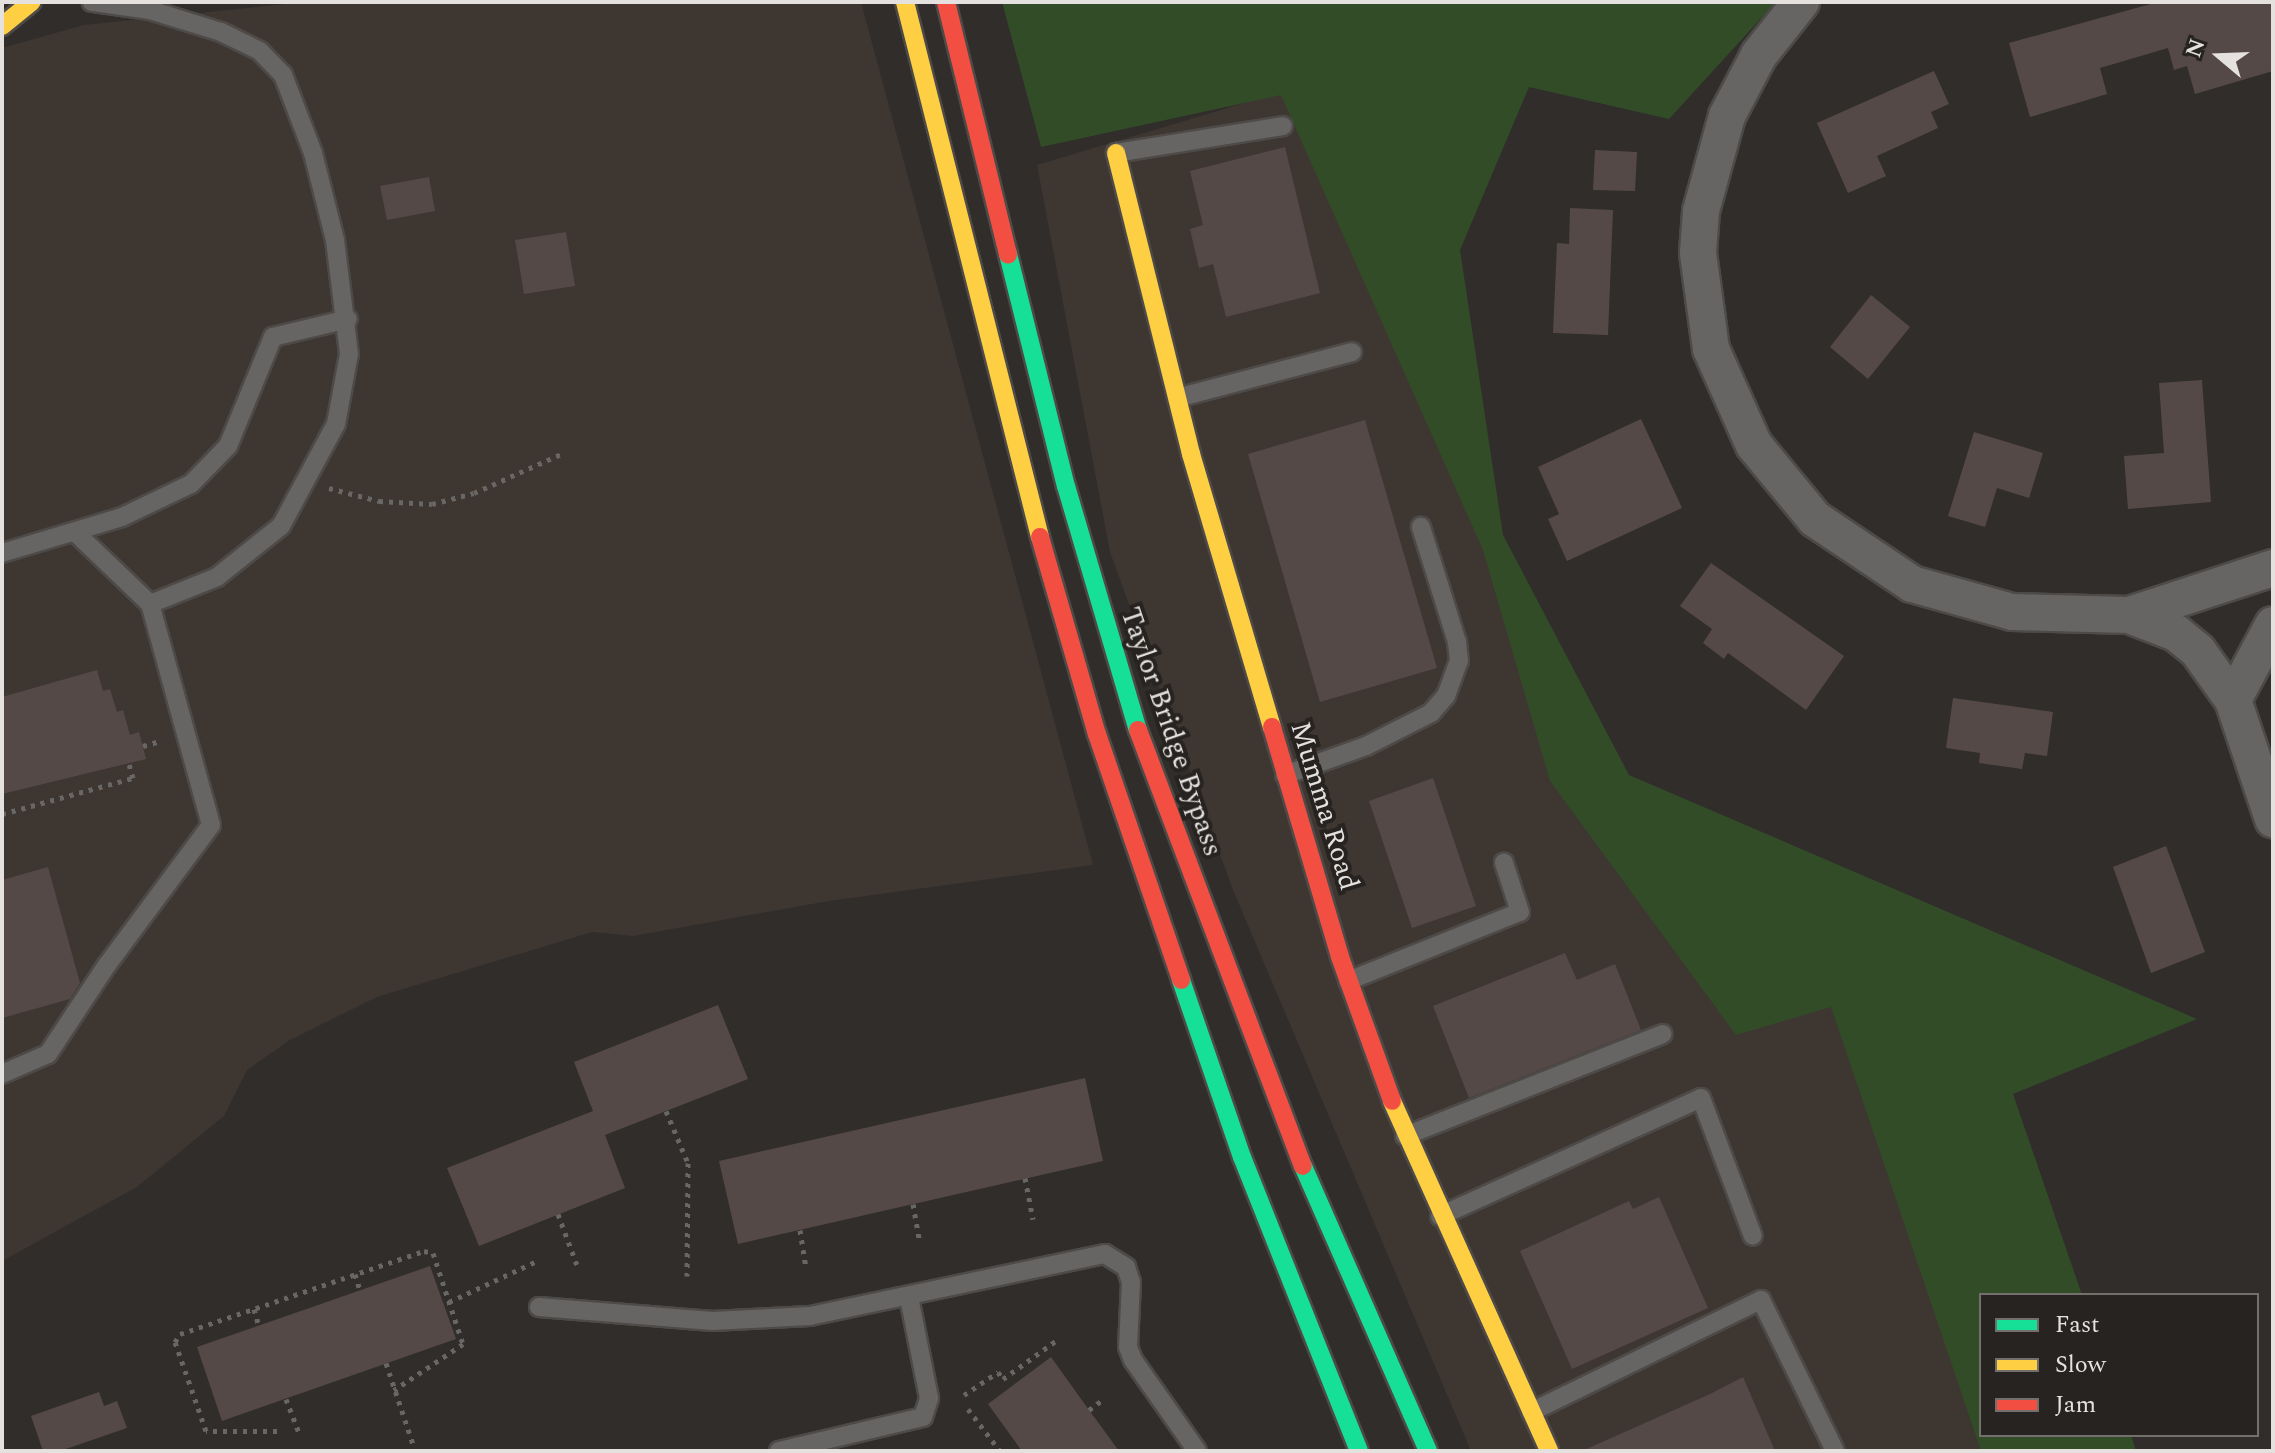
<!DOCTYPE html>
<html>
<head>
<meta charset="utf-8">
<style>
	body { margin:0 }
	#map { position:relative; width:2275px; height:1453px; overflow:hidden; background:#302d2b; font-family:Spectral,serif }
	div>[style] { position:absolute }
	.built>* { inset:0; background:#3e3631 }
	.green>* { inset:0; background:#324c28 }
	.building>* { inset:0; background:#554948 }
	.path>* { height:5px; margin-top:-2.5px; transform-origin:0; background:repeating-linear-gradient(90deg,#686766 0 4px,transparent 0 10px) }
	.roads { filter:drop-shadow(2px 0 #4d4a48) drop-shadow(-2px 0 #4d4a48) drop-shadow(0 2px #4d4a48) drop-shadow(0 -2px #4d4a48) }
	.lane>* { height:18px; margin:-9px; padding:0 9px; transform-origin:9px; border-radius:9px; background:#666564 }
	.street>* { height:36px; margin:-18px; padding:0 18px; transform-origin:18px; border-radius:18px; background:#666564 }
	.fast>* { height:18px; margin:-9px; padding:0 9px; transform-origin:9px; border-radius:9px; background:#16e098 }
	.slow>* { height:18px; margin:-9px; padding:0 9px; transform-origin:9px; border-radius:9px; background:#ffcf43 }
	.jam>* { height:18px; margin:-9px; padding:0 9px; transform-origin:9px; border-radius:9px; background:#f24e42 }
	span { translate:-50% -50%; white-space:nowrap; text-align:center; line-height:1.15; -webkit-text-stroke:8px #272320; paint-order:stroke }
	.street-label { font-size:28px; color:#e4e1df }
	.frame { position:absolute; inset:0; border:4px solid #e4e1df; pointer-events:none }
	.legend { position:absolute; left:1979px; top:1293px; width:280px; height:144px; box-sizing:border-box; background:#272320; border:2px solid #736f6c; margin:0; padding:10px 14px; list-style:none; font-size:24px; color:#e4e1df }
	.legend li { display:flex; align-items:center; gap:16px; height:40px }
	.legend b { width:40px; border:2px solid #736f6c }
	.north { position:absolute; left:2179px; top:16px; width:80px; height:80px; -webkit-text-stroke:6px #272320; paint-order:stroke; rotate:289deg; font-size:22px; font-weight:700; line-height:32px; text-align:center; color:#e4e1df }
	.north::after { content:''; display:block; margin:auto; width:28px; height:36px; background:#e4e1df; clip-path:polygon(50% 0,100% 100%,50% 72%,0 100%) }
</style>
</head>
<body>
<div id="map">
	<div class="built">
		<i style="clip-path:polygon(303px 2px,861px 2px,1093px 865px,829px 901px,633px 936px,592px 932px,377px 997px,290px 1040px,247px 1070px,224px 1116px,137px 1187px,2px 1261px,2px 48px,84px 25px)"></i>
		<i style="clip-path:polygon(1288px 90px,1681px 944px,1831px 1006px,1984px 1451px,1471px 1451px,1233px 890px,1110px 552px,1037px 165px)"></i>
	</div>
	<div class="green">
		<i style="clip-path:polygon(1002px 2px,1776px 2px,1669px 119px,1529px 87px,1460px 250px,1503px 535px,1629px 775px,2197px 1019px,2013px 1094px,2082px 1295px,1981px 1295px,1981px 1435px,2131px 1435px,2136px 1451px,1981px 1451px,1831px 1007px,1736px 1035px,1550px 781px,1483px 550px,1281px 95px,1041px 147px)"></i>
	</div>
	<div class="building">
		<i style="clip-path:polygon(2158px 2px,2273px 2px,2273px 71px,2195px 94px,2187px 66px,2174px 70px,2168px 48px,2100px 68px,2107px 94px,2030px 117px,2009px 43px)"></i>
		<i style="clip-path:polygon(1934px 71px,1949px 104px,1931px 112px,1938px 128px,1877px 156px,1886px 176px,1848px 193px,1817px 123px)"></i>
		<i style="clip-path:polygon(1285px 147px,1320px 293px,1226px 317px,1213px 264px,1199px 268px,1190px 229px,1203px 225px,1190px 171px)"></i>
		<i style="clip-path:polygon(1595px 150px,1637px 152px,1635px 191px,1593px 190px)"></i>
		<i style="clip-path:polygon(429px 177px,435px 211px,387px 220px,380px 186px)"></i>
		<i style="clip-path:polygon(1570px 208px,1613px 210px,1608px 335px,1553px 333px,1557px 243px,1569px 244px)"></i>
		<i style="clip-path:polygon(566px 232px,575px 286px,524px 294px,515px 240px)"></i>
		<i style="clip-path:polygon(1871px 295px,1910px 327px,1868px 379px,1830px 347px)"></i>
		<i style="clip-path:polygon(2202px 380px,2211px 502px,2128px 509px,2124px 456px,2164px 453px,2159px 383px)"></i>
		<i style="clip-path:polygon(1641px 419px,1682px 508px,1567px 561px,1548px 519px,1559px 514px,1538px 467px)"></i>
		<i style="clip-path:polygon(1365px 420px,1437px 668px,1320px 702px,1248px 454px)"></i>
		<i style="clip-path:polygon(1974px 432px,2043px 453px,2029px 498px,1997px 488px,1985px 527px,1948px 516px)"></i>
		<i style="clip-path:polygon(1711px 563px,1844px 656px,1806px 710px,1728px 653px,1724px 659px,1703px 643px,1712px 629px,1680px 606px)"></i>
		<i style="clip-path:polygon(97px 670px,103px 691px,110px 689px,117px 712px,123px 710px,130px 735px,139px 732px,146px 759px,2px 794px,2px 697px)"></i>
		<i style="clip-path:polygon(1953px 698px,2053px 712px,2047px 756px,2025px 753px,2022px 769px,1979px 763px,1980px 753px,1946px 748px)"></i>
		<i style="clip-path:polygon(1433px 778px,1476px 906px,1412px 928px,1369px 801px)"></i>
		<i style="clip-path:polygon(2166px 846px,2205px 952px,2151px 973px,2113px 867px)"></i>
		<i style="clip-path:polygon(48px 867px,80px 983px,70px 999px,2px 1018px,2px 880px)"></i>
		<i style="clip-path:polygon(1565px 953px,1577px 980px,1615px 964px,1641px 1030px,1469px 1098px,1433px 1006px)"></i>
		<i style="clip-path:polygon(718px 1005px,748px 1079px,605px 1135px,625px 1188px,479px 1246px,447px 1168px,593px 1111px,574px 1062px)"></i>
		<i style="clip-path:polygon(1085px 1078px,1103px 1161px,738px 1244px,719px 1161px)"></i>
		<i style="clip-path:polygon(1659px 1197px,1708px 1308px,1572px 1369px,1520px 1251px,1629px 1201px,1633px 1209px)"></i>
		<i style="clip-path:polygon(430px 1266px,456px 1339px,222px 1421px,197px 1347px)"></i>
		<i style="clip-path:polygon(1051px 1357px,1089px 1410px,1119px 1451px,1022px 1451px,988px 1404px)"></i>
		<i style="clip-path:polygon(1743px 1377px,1775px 1451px,1582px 1451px,1710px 1394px)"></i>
		<i style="clip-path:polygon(99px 1392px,104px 1406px,117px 1401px,127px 1428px,60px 1451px,43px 1451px,31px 1416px)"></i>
	</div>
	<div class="path">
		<i style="left:329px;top:488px;width:52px;rotate:14.6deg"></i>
		<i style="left:379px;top:501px;width:53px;rotate:3.2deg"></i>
		<i style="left:432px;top:504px;width:43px;rotate:-14.7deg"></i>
		<i style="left:474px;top:493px;width:95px;rotate:-24.1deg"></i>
		<i style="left:143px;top:746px;width:19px;rotate:-16deg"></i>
		<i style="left:2px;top:814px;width:136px;rotate:-15.4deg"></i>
		<i style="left:133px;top:778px;width:15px;rotate:-106deg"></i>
		<i style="left:666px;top:1111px;width:56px;rotate:67.1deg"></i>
		<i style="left:688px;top:1163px;width:113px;rotate:90.5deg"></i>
		<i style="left:1025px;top:1178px;width:42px;rotate:79deg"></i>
		<i style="left:913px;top:1204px;width:39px;rotate:80deg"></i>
		<i style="left:558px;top:1214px;width:54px;rotate:69.6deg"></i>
		<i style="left:800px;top:1230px;width:36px;rotate:81deg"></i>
		<i style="left:355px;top:1274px;width:17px;rotate:73deg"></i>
		<i style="left:449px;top:1302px;width:97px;rotate:-25deg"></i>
		<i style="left:254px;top:1309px;width:18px;rotate:74deg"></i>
		<i style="left:386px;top:1363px;width:89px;rotate:71.6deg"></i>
		<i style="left:964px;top:1395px;width:41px;rotate:-34.1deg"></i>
		<i style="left:998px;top:1372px;width:9px;rotate:54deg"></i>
		<i style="left:1003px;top:1379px;width:67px;rotate:-35.8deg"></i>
		<i style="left:286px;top:1399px;width:39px;rotate:69deg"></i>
		<i style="left:968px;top:1409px;width:53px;rotate:52.7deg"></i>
		<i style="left:1089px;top:1410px;width:15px;rotate:-37deg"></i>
		<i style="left:277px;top:1431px;width:71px;rotate:180deg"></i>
		<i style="left:206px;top:1431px;width:94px;rotate:-109.2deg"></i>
		<i style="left:175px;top:1342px;width:9px;rotate:-58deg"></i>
		<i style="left:180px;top:1334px;width:258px;rotate:-18.8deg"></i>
		<i style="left:424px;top:1251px;width:9px;rotate:13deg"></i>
		<i style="left:433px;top:1253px;width:96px;rotate:71.8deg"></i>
		<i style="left:463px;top:1344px;width:83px;rotate:146.3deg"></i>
	</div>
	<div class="roads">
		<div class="lane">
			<i style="left:1116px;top:153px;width:169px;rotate:-9.2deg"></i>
			<i style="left:1177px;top:398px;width:181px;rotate:-14.7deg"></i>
			<i style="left:76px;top:533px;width:103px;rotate:43.8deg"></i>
			<i style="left:2px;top:553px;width:125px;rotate:-16.7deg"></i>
			<i style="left:122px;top:517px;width:76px;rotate:-25.6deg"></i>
			<i style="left:191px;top:484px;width:53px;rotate:-45.8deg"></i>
			<i style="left:228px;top:446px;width:118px;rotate:-67.6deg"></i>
			<i style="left:273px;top:337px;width:77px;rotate:-13.5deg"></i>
			<i style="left:1285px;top:775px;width:86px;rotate:-19.7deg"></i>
			<i style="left:1366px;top:746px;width:73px;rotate:-26.9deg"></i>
			<i style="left:1431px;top:713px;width:23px;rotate:-49deg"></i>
			<i style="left:1446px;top:696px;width:37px;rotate:-70deg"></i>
			<i style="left:1459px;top:661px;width:19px;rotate:-96deg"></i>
			<i style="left:1457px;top:642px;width:121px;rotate:-107.4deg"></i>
			<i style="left:1348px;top:981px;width:185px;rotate:-21.9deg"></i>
			<i style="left:1520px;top:912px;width:52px;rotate:-108.1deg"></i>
			<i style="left:2px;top:1074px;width:50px;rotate:-23.5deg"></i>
			<i style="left:48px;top:1054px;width:107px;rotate:-56.5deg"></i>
			<i style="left:107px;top:965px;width:174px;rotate:-53.4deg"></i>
			<i style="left:211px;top:825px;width:229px;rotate:-105.4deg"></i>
			<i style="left:150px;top:604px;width:72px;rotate:-21.9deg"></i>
			<i style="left:217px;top:577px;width:82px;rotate:-38.6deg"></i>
			<i style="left:281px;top:526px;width:116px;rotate:-61.7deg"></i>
			<i style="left:336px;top:424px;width:71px;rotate:-79.5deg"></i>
			<i style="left:349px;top:354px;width:115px;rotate:-97deg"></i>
			<i style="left:335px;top:240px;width:90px;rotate:-104.2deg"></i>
			<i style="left:313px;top:153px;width:84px;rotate:-111deg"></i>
			<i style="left:283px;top:75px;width:33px;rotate:-134deg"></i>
			<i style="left:260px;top:51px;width:43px;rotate:-154deg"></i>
			<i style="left:221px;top:32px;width:74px;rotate:-162.8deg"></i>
			<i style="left:150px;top:10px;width:59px;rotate:-172.1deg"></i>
			<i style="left:1405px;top:1136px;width:277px;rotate:-21.6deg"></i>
			<i style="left:1440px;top:1216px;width:286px;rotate:-24.3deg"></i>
			<i style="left:1701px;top:1098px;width:147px;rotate:69.4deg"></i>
			<i style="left:539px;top:1307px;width:174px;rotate:4.6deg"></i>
			<i style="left:712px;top:1321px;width:98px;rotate:-2.9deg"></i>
			<i style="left:810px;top:1316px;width:301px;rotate:-11.9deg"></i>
			<i style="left:1105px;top:1254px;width:25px;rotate:32deg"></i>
			<i style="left:1126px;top:1267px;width:16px;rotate:72deg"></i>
			<i style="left:1131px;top:1282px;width:65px;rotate:92.6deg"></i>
			<i style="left:1128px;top:1347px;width:14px;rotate:69deg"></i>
			<i style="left:1133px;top:1360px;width:111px;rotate:54.9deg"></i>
			<i style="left:1531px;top:1412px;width:256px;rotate:-26deg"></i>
			<i style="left:1761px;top:1300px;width:168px;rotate:63.9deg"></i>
			<i style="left:779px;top:1451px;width:148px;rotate:-13.3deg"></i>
			<i style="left:923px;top:1417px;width:20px;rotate:-72deg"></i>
			<i style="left:929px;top:1398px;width:103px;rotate:-101.2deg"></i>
		</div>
		<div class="street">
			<i style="left:1801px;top:2px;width:68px;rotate:128.4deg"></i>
			<i style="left:1759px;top:55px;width:69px;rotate:117.7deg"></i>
			<i style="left:1727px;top:116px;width:98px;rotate:105.3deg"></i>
			<i style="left:1701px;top:211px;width:42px;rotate:94.1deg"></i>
			<i style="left:1698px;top:253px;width:97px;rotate:82.3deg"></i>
			<i style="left:1711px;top:349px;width:105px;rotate:65.9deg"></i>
			<i style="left:1754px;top:445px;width:96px;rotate:50.5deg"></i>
			<i style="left:1815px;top:519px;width:117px;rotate:33.8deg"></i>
			<i style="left:1912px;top:584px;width:104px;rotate:15.6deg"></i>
			<i style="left:2012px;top:612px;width:117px;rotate:1.5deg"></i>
			<i style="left:2129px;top:615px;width:50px;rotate:21deg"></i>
			<i style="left:2176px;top:633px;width:28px;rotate:39deg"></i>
			<i style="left:2198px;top:651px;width:60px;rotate:54.5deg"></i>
			<i style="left:2233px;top:700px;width:126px;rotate:71.4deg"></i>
			<i style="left:2129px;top:615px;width:151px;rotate:-18.1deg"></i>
			<i style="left:2233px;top:700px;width:85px;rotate:-61.9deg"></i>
		</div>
		<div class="fast">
			<i style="left:1008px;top:254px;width:239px;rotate:76deg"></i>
			<i style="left:1066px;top:486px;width:254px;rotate:73.6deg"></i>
			<i style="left:1181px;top:980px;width:187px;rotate:71deg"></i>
			<i style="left:1242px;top:1157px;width:316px;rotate:68.3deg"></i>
			<i style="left:1303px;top:1166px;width:311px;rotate:66.3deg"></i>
		</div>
		<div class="slow">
			<i style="left:905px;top:2px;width:552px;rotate:75.84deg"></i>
			<i style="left:2px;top:26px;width:38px;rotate:-39deg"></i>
			<i style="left:1116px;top:153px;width:310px;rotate:76deg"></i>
			<i style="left:1191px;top:454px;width:285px;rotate:73.5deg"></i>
			<i style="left:1392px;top:1101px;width:384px;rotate:65.8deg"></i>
		</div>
		<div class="jam">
			<i style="left:946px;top:2px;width:260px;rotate:76.2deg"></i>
			<i style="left:1040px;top:537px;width:205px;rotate:73.9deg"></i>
			<i style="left:1097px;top:734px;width:260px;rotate:71.1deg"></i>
			<i style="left:1272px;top:727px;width:240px;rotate:73.5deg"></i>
			<i style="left:1340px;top:957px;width:153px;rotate:70.1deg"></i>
			<i style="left:1138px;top:730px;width:466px;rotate:69.3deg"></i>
		</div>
	</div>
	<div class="street-label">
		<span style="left:1171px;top:732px;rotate:71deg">Taylor Bridge Bypass</span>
		<span style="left:1324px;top:806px;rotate:73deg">Mumma Road</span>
	</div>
	<div class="frame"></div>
	<ul class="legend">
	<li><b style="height:10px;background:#16e098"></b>Fast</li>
	<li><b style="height:10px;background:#ffcf43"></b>Slow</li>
	<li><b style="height:10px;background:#f24e42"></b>Jam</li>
	</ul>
	<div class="north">N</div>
</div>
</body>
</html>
